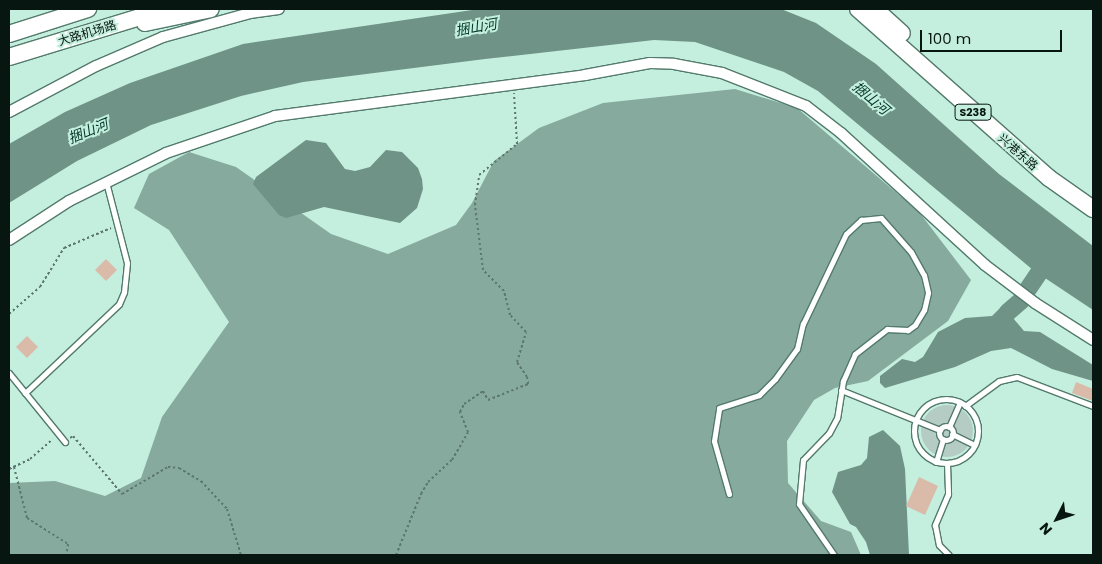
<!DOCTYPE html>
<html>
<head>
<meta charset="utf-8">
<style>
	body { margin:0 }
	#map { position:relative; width:1102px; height:564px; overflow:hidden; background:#c4eede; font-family:Poppins,"Noto Sans SC",sans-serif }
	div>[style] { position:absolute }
	.green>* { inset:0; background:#b4ccc3 }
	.round { border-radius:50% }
	.forest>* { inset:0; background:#86aa9d }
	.water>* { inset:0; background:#6f9386 }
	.river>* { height:18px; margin:-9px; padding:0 9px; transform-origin:9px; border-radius:9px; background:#6f9386 }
	.building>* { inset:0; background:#dabaa9 }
	.path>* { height:2px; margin-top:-1px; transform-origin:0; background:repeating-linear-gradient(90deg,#5c776d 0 2.5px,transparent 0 5px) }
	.roads { filter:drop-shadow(1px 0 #537a6c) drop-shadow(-1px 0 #537a6c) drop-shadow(0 1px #537a6c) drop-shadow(0 -1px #537a6c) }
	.lane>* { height:5px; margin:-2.5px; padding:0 2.5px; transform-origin:2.5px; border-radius:2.5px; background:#fff }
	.lane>.ring { margin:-2.5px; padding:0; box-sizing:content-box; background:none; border:5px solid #fff; border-radius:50% }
	.street>* { height:10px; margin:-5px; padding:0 5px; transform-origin:5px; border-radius:5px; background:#fff }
	.primary>* { height:16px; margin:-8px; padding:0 8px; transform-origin:8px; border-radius:8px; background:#fff }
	span { translate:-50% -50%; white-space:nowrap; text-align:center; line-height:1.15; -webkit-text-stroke:4px #c4eede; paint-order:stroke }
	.shield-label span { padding:1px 4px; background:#c4eede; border:1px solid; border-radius:4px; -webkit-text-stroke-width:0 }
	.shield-label { font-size:11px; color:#071611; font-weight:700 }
	.street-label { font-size:12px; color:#071611 }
	.water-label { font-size:14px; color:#003527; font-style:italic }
	.frame { position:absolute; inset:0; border:10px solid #071611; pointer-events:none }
	.north { position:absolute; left:1032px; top:494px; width:50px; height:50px; -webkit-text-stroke:4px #c4eede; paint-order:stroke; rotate:229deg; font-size:14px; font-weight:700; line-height:20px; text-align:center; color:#071611 }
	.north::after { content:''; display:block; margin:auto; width:18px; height:22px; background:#071611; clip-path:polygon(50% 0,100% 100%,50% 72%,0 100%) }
	.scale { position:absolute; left:920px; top:30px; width:142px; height:22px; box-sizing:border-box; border:2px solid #071611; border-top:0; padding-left:6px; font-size:15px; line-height:18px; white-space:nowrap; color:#071611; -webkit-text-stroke:4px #c4eede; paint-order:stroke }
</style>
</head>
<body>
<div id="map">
	<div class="green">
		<i class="round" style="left:921px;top:405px;width:52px;height:52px"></i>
	</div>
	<div class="forest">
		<i style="clip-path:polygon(735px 89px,797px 108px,919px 212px,971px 280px,948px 321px,868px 381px,835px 388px,814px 400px,787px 441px,788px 483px,821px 521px,851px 532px,861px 555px,9px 555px,9px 483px,55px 481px,105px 496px,141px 478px,162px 417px,229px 322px,169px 230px,134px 208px,149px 174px,189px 152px,236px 167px,331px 234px,388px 254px,456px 225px,472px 203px,494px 161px,539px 128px,603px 103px)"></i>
	</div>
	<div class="water">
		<i style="clip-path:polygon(479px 9px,781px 9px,816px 23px,876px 64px,999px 174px,1093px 246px,1093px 310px,1033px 270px,818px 91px,784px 72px,695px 42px,654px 40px,485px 59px,303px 82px,241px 96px,151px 125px,77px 161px,9px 203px,9px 144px,65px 112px,130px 83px,243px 44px)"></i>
		<i style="clip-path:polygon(306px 140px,326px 143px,345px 169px,355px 171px,370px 167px,386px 150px,402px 152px,418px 168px,422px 179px,423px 189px,417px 208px,400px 223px,324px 207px,286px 218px,279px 215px,253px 184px,256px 177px)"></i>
		<i style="clip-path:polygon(1003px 305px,1014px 313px,1013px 318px,1024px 331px,1040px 332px,1093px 365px,1093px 381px,1052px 369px,1011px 348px,991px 351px,955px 367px,885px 388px,880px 383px,880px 376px,902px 359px,915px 362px,923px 357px,938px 332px,965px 318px,992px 316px)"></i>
		<i style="clip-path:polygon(883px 430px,900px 446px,905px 469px,909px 555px,870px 555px,866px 542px,856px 527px,850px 524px,832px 492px,838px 472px,861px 465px,867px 458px,869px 437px)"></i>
	</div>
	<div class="river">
		<i style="left:1028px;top:289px;width:41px;rotate:-55.9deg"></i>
		<i style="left:1008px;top:312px;width:18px;rotate:-41deg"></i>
	</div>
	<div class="building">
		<i style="clip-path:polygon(106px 259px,117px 270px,106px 281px,95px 270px)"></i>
		<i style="clip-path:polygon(27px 336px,38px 347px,27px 358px,16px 347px)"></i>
		<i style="clip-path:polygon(1076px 382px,1093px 389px,1093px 401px,1072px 393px)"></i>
		<i style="clip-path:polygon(919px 477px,938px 486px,925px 515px,906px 506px)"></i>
	</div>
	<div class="path">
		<i style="left:9px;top:314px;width:41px;rotate:-41.1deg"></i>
		<i style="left:40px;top:287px;width:46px;rotate:-58.4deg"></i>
		<i style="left:64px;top:248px;width:51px;rotate:-23.1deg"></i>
		<i style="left:70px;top:438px;width:4px;rotate:-34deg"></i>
		<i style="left:73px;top:436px;width:76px;rotate:49.8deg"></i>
		<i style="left:122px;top:494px;width:53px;rotate:-30.4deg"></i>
		<i style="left:168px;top:467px;width:11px;rotate:5deg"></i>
		<i style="left:179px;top:468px;width:26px;rotate:31deg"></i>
		<i style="left:201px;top:481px;width:38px;rotate:47deg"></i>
		<i style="left:227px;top:509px;width:48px;rotate:73.1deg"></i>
		<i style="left:14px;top:467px;width:53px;rotate:75.7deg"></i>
		<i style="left:27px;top:518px;width:49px;rotate:32.4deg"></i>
		<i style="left:68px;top:544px;width:11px;rotate:100deg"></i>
		<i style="left:9px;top:469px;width:23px;rotate:-25deg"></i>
		<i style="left:30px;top:459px;width:30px;rotate:-41deg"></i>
		<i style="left:396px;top:555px;width:66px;rotate:-67.7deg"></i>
		<i style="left:421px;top:494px;width:14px;rotate:-60deg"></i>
		<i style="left:428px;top:482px;width:33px;rotate:-43deg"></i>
		<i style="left:452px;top:460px;width:32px;rotate:-60deg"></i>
		<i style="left:468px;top:432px;width:22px;rotate:-112deg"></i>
		<i style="left:460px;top:412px;width:9px;rotate:-63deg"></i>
		<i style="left:464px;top:404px;width:23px;rotate:-34deg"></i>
		<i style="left:483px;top:391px;width:10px;rotate:61deg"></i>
		<i style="left:488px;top:400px;width:43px;rotate:-21.8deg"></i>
		<i style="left:528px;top:384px;width:7px;rotate:-98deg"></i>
		<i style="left:527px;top:377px;width:18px;rotate:-124deg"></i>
		<i style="left:517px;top:362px;width:31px;rotate:-73deg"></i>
		<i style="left:526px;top:332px;width:23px;rotate:-133deg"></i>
		<i style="left:510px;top:315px;width:25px;rotate:-104deg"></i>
		<i style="left:504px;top:291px;width:30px;rotate:-135deg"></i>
		<i style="left:483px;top:270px;width:65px;rotate:-97deg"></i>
		<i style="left:475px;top:205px;width:30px;rotate:-82deg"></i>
		<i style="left:479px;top:175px;width:49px;rotate:-39.2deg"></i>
		<i style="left:517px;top:144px;width:51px;rotate:-93.4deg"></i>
	</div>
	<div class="roads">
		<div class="lane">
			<i style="left:9px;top:373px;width:89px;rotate:50.9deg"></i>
			<i style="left:841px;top:390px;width:107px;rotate:22deg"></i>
			<i style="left:25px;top:393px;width:129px;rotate:-43.4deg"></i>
			<i style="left:119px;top:304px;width:13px;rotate:-67deg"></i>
			<i style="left:124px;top:292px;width:29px;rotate:-84deg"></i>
			<i style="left:127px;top:263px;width:84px;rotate:-104.5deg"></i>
			<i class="ring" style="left:914px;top:399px;width:59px;height:59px"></i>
			<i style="left:965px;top:406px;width:42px;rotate:-36.3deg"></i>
			<i style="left:999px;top:381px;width:18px;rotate:-13deg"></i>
			<i style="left:1017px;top:377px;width:81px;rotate:20.9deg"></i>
			<i class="ring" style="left:939px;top:426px;width:9px;height:9px"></i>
			<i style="left:949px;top:427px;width:27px;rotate:-66deg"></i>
			<i style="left:952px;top:434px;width:25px;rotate:26deg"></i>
			<i style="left:936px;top:462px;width:24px;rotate:-73deg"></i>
			<i style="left:947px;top:463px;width:31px;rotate:88deg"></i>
			<i style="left:948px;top:494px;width:34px;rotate:113deg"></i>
			<i style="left:935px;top:525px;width:20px;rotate:79deg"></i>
			<i style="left:939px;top:545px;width:14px;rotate:45deg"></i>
			<i style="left:729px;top:494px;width:55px;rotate:-105.8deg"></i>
			<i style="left:714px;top:441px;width:33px;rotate:-81deg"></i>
			<i style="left:719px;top:408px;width:42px;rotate:-18deg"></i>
			<i style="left:759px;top:395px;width:23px;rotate:-45deg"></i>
			<i style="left:775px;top:379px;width:37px;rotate:-54deg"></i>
			<i style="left:797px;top:349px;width:26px;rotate:-77deg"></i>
			<i style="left:803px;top:324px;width:100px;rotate:-64.5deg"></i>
			<i style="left:846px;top:234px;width:21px;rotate:-43deg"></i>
			<i style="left:861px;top:220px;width:20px;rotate:-6deg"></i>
			<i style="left:881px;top:218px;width:45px;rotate:48.6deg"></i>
			<i style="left:911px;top:252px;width:26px;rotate:61deg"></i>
			<i style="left:924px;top:275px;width:18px;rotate:77deg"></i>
			<i style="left:928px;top:293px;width:17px;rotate:103deg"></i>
			<i style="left:924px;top:310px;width:17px;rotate:121deg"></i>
			<i style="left:915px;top:325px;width:9px;rotate:144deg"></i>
			<i style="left:908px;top:330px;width:21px;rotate:-177deg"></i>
			<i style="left:887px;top:329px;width:41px;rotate:142deg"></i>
			<i style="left:855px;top:354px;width:30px;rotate:114deg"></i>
			<i style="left:843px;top:381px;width:37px;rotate:99deg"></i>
			<i style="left:837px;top:418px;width:17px;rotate:118deg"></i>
			<i style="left:829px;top:433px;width:37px;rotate:134deg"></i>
			<i style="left:803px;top:460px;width:44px;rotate:95.2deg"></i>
			<i style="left:799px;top:504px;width:62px;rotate:55.5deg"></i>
		</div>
		<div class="street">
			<i style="left:9px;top:112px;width:98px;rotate:-27.9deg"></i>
			<i style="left:96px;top:66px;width:73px;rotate:-23.4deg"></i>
			<i style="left:163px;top:37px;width:90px;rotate:-15.4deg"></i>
			<i style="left:250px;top:13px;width:29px;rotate:-8deg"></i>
			<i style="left:9px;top:240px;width:72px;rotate:-33deg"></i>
			<i style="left:69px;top:201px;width:108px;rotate:-26.3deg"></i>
			<i style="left:166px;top:153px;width:115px;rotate:-18.7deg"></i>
			<i style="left:275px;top:116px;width:313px;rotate:-7.5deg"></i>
			<i style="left:585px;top:75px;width:66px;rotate:-10.5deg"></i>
			<i style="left:650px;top:63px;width:24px;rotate:2deg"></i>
			<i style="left:674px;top:64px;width:49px;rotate:10.6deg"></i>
			<i style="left:722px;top:73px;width:90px;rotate:21.4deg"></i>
			<i style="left:806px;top:106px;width:44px;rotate:37.6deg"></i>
			<i style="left:841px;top:133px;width:195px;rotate:42.5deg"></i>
			<i style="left:985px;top:265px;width:63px;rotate:37.2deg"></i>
			<i style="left:1035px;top:303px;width:69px;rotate:32.5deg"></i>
		</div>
		<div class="primary">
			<i style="left:858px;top:9px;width:255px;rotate:41.5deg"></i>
			<i style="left:1049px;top:178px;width:54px;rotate:35.2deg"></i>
			<i style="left:875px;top:9px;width:36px;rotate:42deg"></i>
			<i style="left:145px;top:23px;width:67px;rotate:-12deg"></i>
			<i style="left:9px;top:34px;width:83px;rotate:-17.6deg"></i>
			<i style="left:9px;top:57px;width:164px;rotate:-17deg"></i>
		</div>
	</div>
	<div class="shield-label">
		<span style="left:973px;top:112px">S238</span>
	</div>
	<div class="street-label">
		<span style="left:87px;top:33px;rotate:-17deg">大路机场路</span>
		<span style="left:1018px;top:152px;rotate:41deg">兴港东路</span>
	</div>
	<div class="water-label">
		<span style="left:476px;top:27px;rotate:-10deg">捆山河</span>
		<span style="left:871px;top:98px;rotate:40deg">捆山河</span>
		<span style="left:88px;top:131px;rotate:-22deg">捆山河</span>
	</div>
	<div class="frame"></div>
	<div class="north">N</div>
	<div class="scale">100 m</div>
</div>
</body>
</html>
